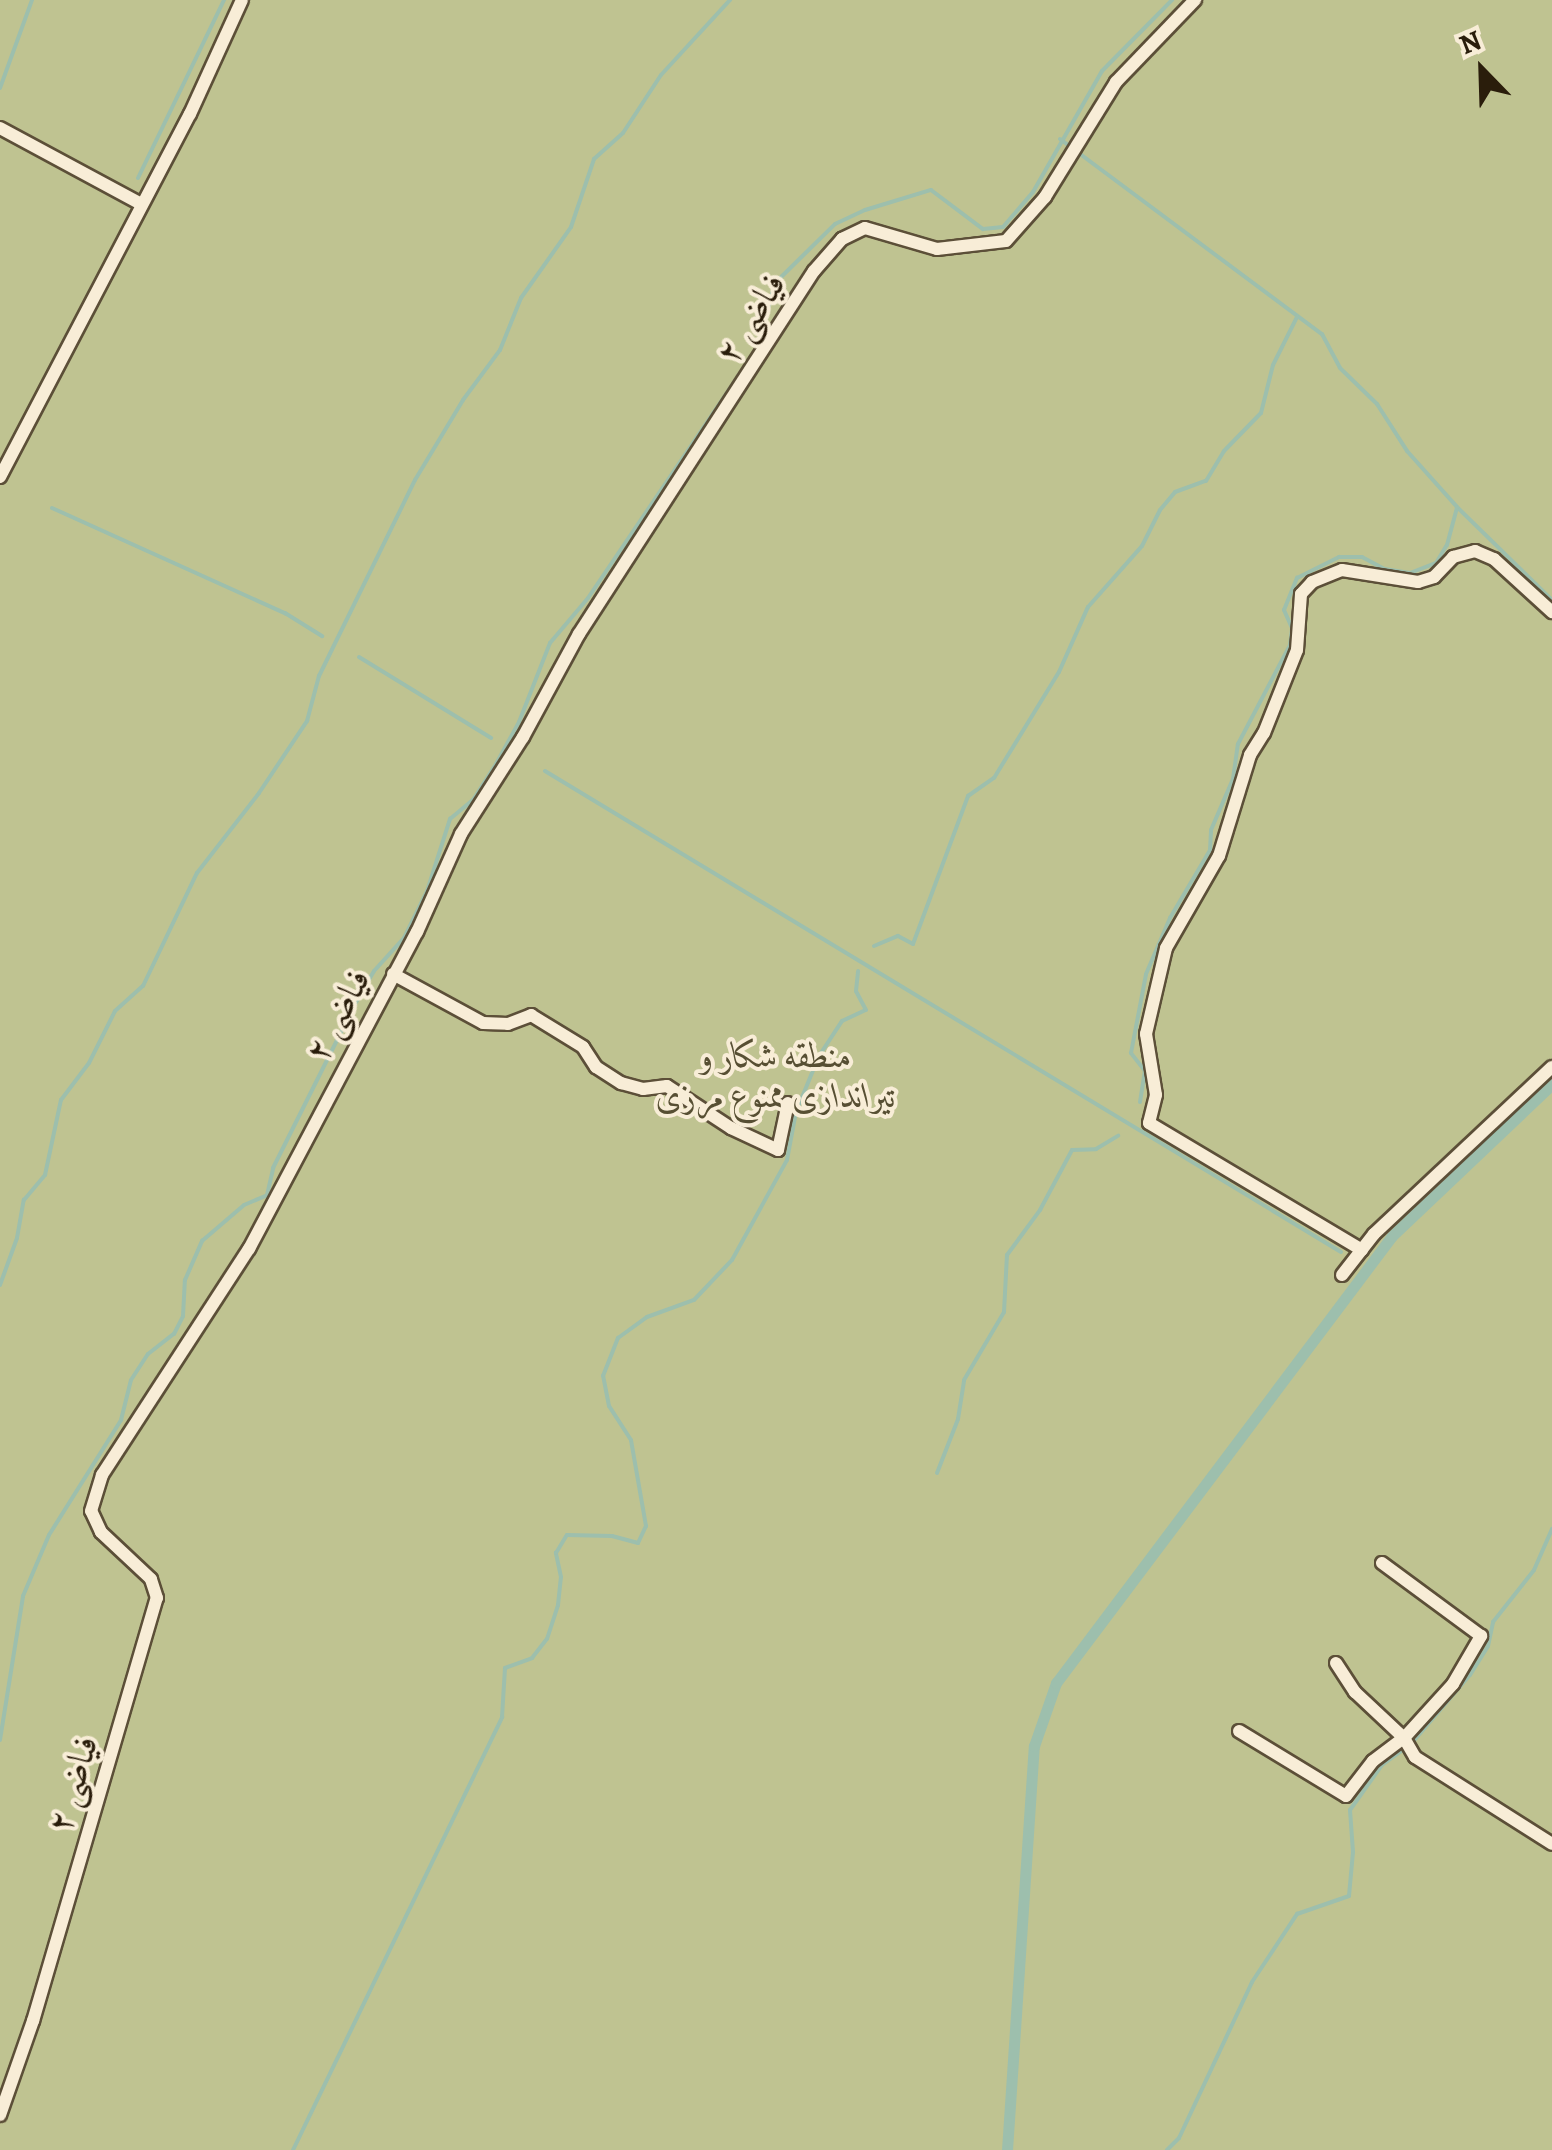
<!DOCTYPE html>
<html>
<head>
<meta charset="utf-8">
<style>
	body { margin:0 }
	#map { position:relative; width:1552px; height:2150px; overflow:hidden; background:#f4e4c1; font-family:Alegreya,Amiri,serif }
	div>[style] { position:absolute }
	.green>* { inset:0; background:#bfc391 }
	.stream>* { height:4px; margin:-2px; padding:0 2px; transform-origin:2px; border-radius:2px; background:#9dbfad }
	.canal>* { height:11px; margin:-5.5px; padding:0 5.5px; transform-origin:5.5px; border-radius:5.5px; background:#9dbfad }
	.roads { filter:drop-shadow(2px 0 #5c4f38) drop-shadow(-2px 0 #5c4f38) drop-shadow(0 2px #5c4f38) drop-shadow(0 -2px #5c4f38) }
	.minor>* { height:12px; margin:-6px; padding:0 6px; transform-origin:6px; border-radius:6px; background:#f8edd7 }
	span { translate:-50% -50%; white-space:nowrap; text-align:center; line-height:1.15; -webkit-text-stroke:8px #f8edd7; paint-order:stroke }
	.street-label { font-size:35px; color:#2a1d0b }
	.park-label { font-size:35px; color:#574f33; font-style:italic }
	.north { position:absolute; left:1432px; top:20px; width:100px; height:100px; -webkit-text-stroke:8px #f8edd7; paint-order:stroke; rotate:337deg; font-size:28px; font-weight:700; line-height:40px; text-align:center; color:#2a1d0b }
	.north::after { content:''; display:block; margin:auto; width:35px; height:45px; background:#2a1d0b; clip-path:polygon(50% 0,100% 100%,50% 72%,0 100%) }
</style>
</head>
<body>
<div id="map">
	<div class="green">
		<i style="clip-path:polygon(0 0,1552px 0,1552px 2150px,0 2150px)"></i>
	</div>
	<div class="stream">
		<i style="left:0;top:88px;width:94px;rotate:-70deg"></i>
		<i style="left:1060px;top:139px;width:327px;rotate:36.7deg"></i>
		<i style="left:1322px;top:334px;width:38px;rotate:62deg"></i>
		<i style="left:1340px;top:368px;width:52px;rotate:44.2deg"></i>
		<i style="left:1377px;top:404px;width:56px;rotate:57.4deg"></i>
		<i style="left:1407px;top:451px;width:75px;rotate:48.2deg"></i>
		<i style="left:1457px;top:507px;width:133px;rotate:44.4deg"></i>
		<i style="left:138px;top:178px;width:198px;rotate:-64.2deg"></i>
		<i style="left:757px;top:348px;width:67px;rotate:-74.5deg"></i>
		<i style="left:775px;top:283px;width:84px;rotate:-44.5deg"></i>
		<i style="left:835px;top:224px;width:33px;rotate:-25deg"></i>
		<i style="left:865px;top:210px;width:69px;rotate:-16.9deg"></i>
		<i style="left:931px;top:190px;width:65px;rotate:36.9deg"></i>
		<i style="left:983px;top:229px;width:20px;rotate:-6deg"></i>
		<i style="left:1003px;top:227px;width:46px;rotate:-49.4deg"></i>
		<i style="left:1033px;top:192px;width:139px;rotate:-60.3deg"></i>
		<i style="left:1102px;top:71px;width:100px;rotate:-45.4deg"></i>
		<i style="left:52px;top:508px;width:256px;rotate:24.3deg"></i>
		<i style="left:285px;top:613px;width:44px;rotate:31.9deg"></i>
		<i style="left:359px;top:657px;width:155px;rotate:31.5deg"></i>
		<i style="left:545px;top:771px;width:930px;rotate:31.14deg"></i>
		<i style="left:874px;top:946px;width:26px;rotate:-23deg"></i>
		<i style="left:898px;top:936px;width:17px;rotate:28deg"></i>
		<i style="left:913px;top:944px;width:158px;rotate:-69.6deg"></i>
		<i style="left:968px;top:796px;width:32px;rotate:-35deg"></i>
		<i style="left:994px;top:778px;width:124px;rotate:-58.5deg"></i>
		<i style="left:1059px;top:672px;width:71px;rotate:-66deg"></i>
		<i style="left:1088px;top:607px;width:81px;rotate:-48.5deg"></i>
		<i style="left:1142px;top:546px;width:40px;rotate:-63.4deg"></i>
		<i style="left:1160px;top:510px;width:23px;rotate:-50deg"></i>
		<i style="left:1175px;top:492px;width:33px;rotate:-20deg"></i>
		<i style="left:1206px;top:481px;width:35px;rotate:-59deg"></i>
		<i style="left:1224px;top:451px;width:53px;rotate:-45.8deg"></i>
		<i style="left:1261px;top:413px;width:49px;rotate:-76deg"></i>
		<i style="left:1273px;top:365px;width:54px;rotate:-63.4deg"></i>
		<i style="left:1140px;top:1102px;width:31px;rotate:-81deg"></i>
		<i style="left:1145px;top:1071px;width:23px;rotate:-128deg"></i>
		<i style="left:1131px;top:1053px;width:80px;rotate:-79.2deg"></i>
		<i style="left:1146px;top:974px;width:61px;rotate:-66.8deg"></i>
		<i style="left:1170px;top:918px;width:79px;rotate:-59.5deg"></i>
		<i style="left:1210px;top:850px;width:20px;rotate:-87deg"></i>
		<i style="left:1211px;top:830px;width:56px;rotate:-66.7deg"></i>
		<i style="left:1233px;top:779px;width:35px;rotate:-82deg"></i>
		<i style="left:1238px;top:744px;width:112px;rotate:-62.3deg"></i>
		<i style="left:1290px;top:645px;width:17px;rotate:-83deg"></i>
		<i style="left:1292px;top:628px;width:20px;rotate:-114deg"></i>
		<i style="left:1284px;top:610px;width:35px;rotate:-68deg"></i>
		<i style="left:1297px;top:578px;width:47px;rotate:-26.6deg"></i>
		<i style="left:1339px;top:557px;width:23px"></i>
		<i style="left:1362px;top:557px;width:26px;rotate:28deg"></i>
		<i style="left:1385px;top:569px;width:25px;rotate:9deg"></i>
		<i style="left:1410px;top:573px;width:28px;rotate:-21deg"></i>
		<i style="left:1436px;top:563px;width:21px;rotate:-59deg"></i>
		<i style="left:1447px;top:545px;width:39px;rotate:-75deg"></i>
		<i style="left:0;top:1285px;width:50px;rotate:-70.1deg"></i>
		<i style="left:17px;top:1238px;width:39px;rotate:-80deg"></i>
		<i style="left:24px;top:1200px;width:33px;rotate:-50deg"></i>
		<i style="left:45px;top:1175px;width:77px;rotate:-78deg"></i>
		<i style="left:61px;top:1100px;width:46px;rotate:-52.9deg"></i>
		<i style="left:89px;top:1063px;width:58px;rotate:-63.4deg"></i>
		<i style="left:115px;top:1011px;width:38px;rotate:-42deg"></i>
		<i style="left:143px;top:986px;width:125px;rotate:-64.5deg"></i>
		<i style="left:197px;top:873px;width:101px;rotate:-52.2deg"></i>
		<i style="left:259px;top:793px;width:87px;rotate:-56.3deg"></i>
		<i style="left:307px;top:721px;width:47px;rotate:-75.1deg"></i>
		<i style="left:319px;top:676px;width:218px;rotate:-63.9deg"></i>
		<i style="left:415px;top:480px;width:93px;rotate:-59deg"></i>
		<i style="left:463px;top:400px;width:62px;rotate:-53.5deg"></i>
		<i style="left:500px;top:350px;width:56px;rotate:-68deg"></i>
		<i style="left:521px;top:298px;width:87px;rotate:-54.8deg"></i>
		<i style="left:571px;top:227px;width:72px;rotate:-71.3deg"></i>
		<i style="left:594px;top:159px;width:39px;rotate:-42deg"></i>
		<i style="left:623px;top:133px;width:69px;rotate:-56.8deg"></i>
		<i style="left:661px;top:75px;width:102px;rotate:-47.4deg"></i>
		<i style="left:937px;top:1473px;width:58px;rotate:-68.7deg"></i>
		<i style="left:958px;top:1419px;width:39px;rotate:-81deg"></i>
		<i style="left:964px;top:1380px;width:79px;rotate:-59.5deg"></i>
		<i style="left:1004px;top:1312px;width:57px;rotate:-87deg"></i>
		<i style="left:1007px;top:1255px;width:56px;rotate:-53.7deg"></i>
		<i style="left:1040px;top:1210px;width:68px;rotate:-61.9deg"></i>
		<i style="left:1072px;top:1150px;width:24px;rotate:-2deg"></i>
		<i style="left:1096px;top:1149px;width:26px;rotate:-31deg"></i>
		<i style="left:0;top:1740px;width:146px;rotate:-80.9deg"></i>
		<i style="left:23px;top:1596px;width:66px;rotate:-66.9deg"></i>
		<i style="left:49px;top:1535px;width:136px;rotate:-57.9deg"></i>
		<i style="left:121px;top:1420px;width:41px;rotate:-76deg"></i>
		<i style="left:131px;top:1380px;width:31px;rotate:-57deg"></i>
		<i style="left:148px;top:1354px;width:33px;rotate:-38deg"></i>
		<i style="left:174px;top:1334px;width:20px;rotate:-63deg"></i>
		<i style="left:183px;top:1316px;width:36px;rotate:-87deg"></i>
		<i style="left:185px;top:1280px;width:43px;rotate:-66.4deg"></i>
		<i style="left:202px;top:1241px;width:55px;rotate:-40.6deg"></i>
		<i style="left:244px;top:1205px;width:25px;rotate:-23deg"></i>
		<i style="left:267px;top:1195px;width:28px;rotate:-77deg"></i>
		<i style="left:273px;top:1168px;width:183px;rotate:-63.4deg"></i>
		<i style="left:355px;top:1004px;width:38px;rotate:-60deg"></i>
		<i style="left:374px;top:971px;width:45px;rotate:-47.7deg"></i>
		<i style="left:404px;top:938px;width:52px;rotate:-63.9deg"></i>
		<i style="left:427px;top:891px;width:76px;rotate:-72.3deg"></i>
		<i style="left:450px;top:819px;width:30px;rotate:-40deg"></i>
		<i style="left:473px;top:800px;width:43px;rotate:-57.4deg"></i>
		<i style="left:496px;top:764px;width:48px;rotate:-61.3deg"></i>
		<i style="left:519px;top:722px;width:85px;rotate:-68.6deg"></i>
		<i style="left:550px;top:643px;width:59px;rotate:-49.8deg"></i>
		<i style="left:588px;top:598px;width:287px;rotate:-55.9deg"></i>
		<i style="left:1411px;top:1744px;width:91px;rotate:-49.5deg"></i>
		<i style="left:1470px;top:1675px;width:34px;rotate:-58deg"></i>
		<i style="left:1488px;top:1646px;width:25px;rotate:-78deg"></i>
		<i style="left:1493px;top:1622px;width:66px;rotate:-51.7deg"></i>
		<i style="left:1534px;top:1570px;width:45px;rotate:-66.3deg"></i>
		<i style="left:293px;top:2150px;width:481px;rotate:-64.2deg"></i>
		<i style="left:502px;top:1717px;width:49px;rotate:-86.5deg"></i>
		<i style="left:505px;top:1668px;width:29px;rotate:-20deg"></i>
		<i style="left:532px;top:1658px;width:24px;rotate:-52deg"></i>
		<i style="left:547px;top:1639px;width:36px;rotate:-72deg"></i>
		<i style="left:558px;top:1605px;width:28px;rotate:-84deg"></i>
		<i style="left:561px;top:1577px;width:25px;rotate:-102deg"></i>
		<i style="left:556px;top:1553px;width:21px;rotate:-59deg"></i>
		<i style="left:567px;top:1535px;width:45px;rotate:1.3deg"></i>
		<i style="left:612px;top:1536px;width:27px;rotate:15deg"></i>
		<i style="left:638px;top:1543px;width:19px;rotate:-65deg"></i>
		<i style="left:646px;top:1526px;width:87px;rotate:-99.9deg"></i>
		<i style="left:631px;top:1440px;width:40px;rotate:-122.9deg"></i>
		<i style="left:609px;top:1406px;width:31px;rotate:-101deg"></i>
		<i style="left:603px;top:1376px;width:41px;rotate:-68.5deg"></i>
		<i style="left:618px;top:1338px;width:36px;rotate:-36deg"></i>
		<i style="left:647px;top:1317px;width:50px;rotate:-19.9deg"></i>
		<i style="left:694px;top:1300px;width:55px;rotate:-46.5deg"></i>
		<i style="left:732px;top:1260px;width:114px;rotate:-61.2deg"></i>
		<i style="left:787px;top:1160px;width:49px;rotate:-79.4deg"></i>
		<i style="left:796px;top:1112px;width:61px;rotate:-67.7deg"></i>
		<i style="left:819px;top:1056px;width:42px;rotate:-56.7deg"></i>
		<i style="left:842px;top:1021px;width:26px;rotate:-25deg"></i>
		<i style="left:866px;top:1010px;width:21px;rotate:-118deg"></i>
		<i style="left:856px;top:991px;width:20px;rotate:-84deg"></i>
		<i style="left:1167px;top:2150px;width:17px;rotate:-45deg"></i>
		<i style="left:1179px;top:2138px;width:172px;rotate:-64.9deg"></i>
		<i style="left:1252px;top:1982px;width:82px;rotate:-56.5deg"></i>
		<i style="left:1297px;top:1914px;width:55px;rotate:-19.1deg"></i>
		<i style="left:1349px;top:1896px;width:44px;rotate:-84.8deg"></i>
		<i style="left:1353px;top:1852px;width:42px;rotate:-94.1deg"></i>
		<i style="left:1350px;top:1810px;width:55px;rotate:-54.6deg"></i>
		<i style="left:1382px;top:1765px;width:27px;rotate:-36deg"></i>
	</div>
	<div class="canal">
		<i style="left:1007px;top:2150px;width:405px;rotate:-86.2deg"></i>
		<i style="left:1034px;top:1746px;width:67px;rotate:-70.8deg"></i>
		<i style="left:1056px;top:1683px;width:559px;rotate:-53.07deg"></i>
		<i style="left:1392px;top:1236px;width:221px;rotate:-43.5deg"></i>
	</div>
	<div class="roads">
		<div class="minor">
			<i style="left:0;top:128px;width:160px;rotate:28.3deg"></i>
			<i style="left:0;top:477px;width:410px;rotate:-62.4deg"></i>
			<i style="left:190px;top:114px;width:125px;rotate:-65.5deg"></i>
			<i style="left:393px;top:974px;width:102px;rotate:28.6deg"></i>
			<i style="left:483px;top:1023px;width:25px;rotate:2deg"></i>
			<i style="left:508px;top:1024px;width:25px;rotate:-21deg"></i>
			<i style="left:531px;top:1015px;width:61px;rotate:31.6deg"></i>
			<i style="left:583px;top:1047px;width:24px;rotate:57deg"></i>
			<i style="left:596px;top:1067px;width:30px;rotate:33deg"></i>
			<i style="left:621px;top:1083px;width:23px;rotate:15deg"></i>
			<i style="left:643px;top:1089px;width:24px;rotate:-7deg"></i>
			<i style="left:667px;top:1086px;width:77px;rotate:33.3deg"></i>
			<i style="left:731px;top:1128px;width:52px;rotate:25.1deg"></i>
			<i style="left:778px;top:1150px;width:48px;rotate:-78deg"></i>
			<i style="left:1362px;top:1250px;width:248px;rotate:-149.2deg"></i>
			<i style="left:1149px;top:1123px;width:29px;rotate:-76deg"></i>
			<i style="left:1156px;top:1095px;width:62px;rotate:-99.3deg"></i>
			<i style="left:1146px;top:1034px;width:88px;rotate:-76.9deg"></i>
			<i style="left:1166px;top:948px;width:106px;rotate:-60.1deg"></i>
			<i style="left:1219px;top:856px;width:106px;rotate:-72.9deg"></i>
			<i style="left:1250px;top:755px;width:26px;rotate:-58deg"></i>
			<i style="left:1264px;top:733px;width:89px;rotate:-68.3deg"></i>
			<i style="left:1297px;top:650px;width:56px;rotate:-85.9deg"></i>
			<i style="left:1301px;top:594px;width:16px;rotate:-47deg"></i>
			<i style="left:1312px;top:582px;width:32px;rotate:-22deg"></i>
			<i style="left:1342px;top:570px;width:77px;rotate:9deg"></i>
			<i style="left:1418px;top:582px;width:17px;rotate:-17deg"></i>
			<i style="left:1434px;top:577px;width:28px;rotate:-46deg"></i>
			<i style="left:1453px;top:557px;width:23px;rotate:-15deg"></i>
			<i style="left:1475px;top:551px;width:21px;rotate:23deg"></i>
			<i style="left:1494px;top:559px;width:79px;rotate:42.4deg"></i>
			<i style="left:1342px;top:1275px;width:52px;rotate:-52deg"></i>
			<i style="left:1374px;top:1234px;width:244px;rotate:-43.2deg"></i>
			<i style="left:1336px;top:1663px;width:35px;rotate:57deg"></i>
			<i style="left:1355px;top:1692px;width:67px;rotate:43.2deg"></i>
			<i style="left:1404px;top:1738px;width:22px;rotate:60deg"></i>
			<i style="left:1415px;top:1757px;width:162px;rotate:32.4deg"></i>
			<i style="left:1239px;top:1731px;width:125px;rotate:31.3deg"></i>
			<i style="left:1346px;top:1796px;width:44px;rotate:-52.4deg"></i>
			<i style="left:1373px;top:1761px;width:39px;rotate:-37deg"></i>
			<i style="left:1404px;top:1738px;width:73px;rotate:-47.8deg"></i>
			<i style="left:1453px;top:1684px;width:56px;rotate:-59.7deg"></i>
			<i style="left:1481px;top:1636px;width:123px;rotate:-143.6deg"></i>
			<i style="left:0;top:2115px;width:100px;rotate:-70.7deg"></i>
			<i style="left:33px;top:2021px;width:441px;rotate:-73.7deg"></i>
			<i style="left:157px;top:1598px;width:20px;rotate:-108deg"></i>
			<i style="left:151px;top:1579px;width:69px;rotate:-136.8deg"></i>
			<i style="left:101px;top:1532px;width:23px;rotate:-115deg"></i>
			<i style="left:91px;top:1511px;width:38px;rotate:-73deg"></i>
			<i style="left:102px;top:1475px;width:270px;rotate:-57deg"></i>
			<i style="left:249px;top:1249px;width:359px;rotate:-62.1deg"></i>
			<i style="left:417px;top:932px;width:107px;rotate:-65.8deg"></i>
			<i style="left:461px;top:834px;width:115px;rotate:-57.4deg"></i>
			<i style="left:523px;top:737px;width:117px;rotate:-61.5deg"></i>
			<i style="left:579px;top:634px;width:432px;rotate:-57.1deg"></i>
			<i style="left:814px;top:271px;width:43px;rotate:-48.8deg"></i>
			<i style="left:842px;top:239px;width:25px;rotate:-26deg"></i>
			<i style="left:865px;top:228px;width:75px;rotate:16.3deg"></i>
			<i style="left:937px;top:249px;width:69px;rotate:-6.6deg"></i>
			<i style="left:1006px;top:241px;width:59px;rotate:-48.4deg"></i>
			<i style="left:1045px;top:197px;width:135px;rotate:-58.3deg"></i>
			<i style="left:1116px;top:82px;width:114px;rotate:-46.1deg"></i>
		</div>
	</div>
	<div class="street-label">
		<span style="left:750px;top:318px;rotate:-58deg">فیاضی ۲</span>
		<span style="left:337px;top:1015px;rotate:-62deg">فیاضی ۲</span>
		<span style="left:72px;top:1784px;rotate:-73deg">فیاضی ۲</span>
	</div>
	<div class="park-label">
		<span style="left:776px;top:1075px">منطقه شکار و<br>تیراندازی ممنوع مرزی</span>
	</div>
	<div class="north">N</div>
</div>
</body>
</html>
